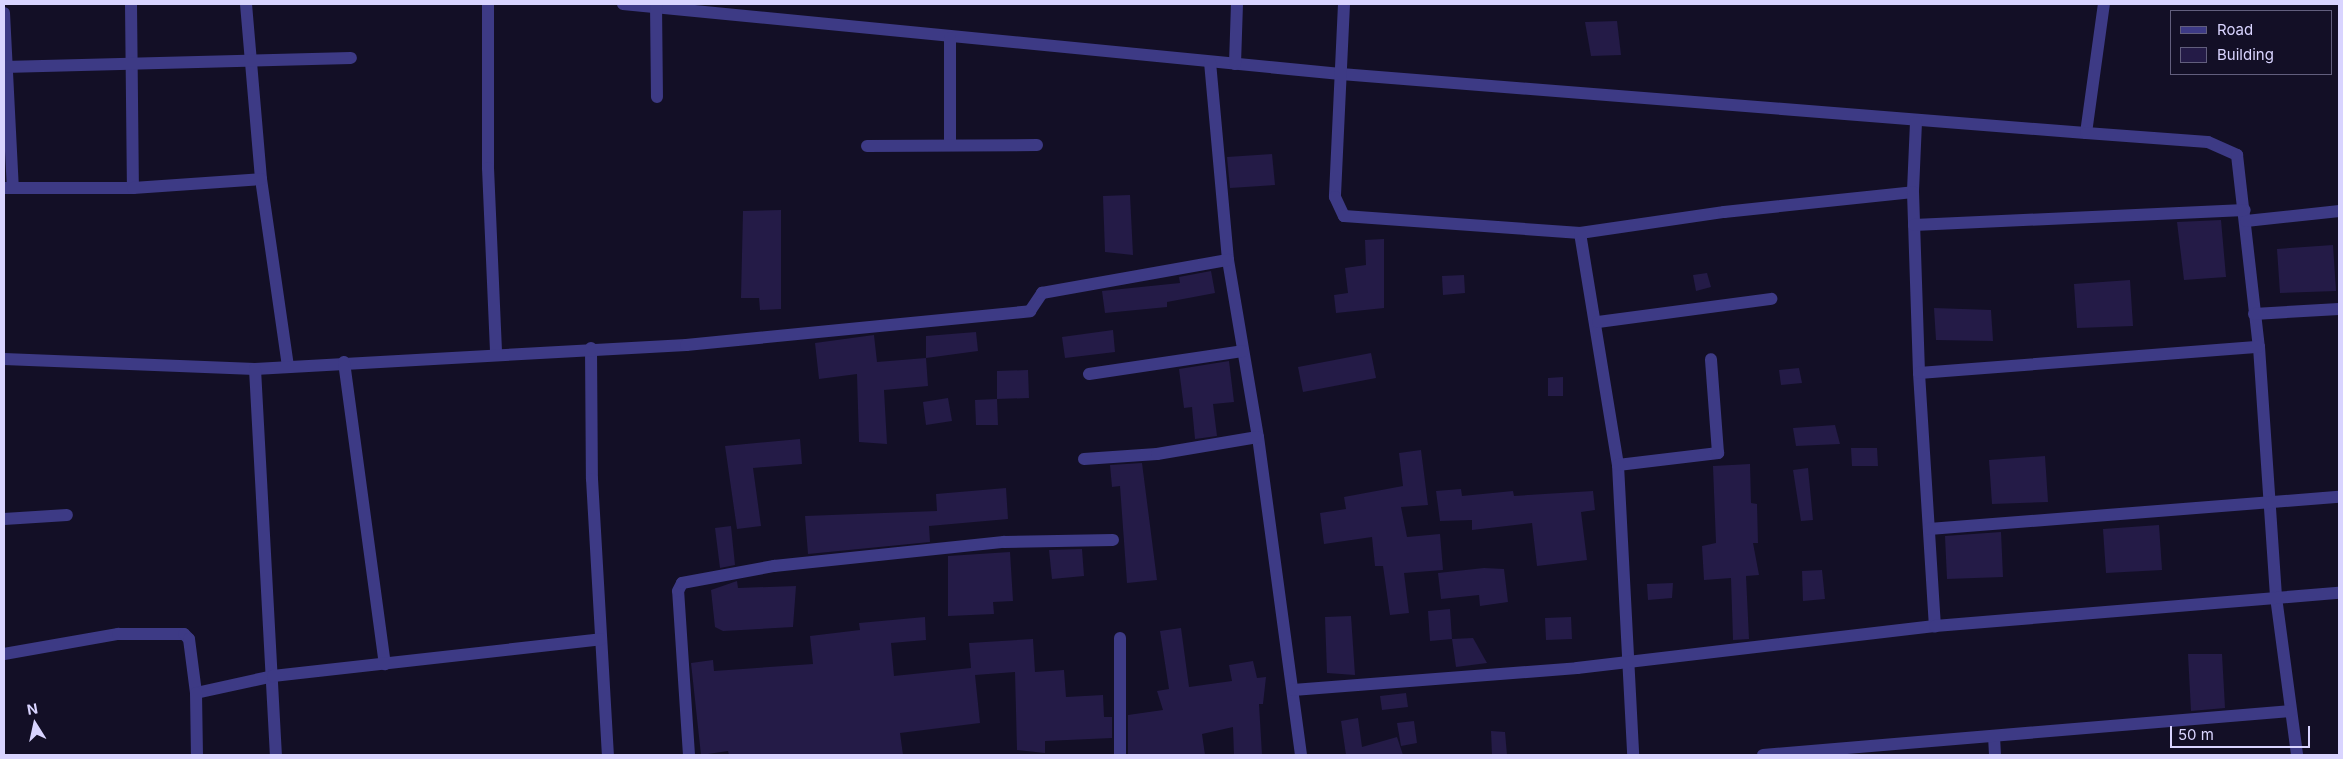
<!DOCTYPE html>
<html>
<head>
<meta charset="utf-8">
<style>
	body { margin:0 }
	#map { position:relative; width:2343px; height:759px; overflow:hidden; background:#130f26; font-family:Inter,sans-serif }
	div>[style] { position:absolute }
	.building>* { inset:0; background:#241b47 }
	.minor>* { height:12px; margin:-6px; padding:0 6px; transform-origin:6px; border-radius:6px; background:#3d3a85 }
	span { translate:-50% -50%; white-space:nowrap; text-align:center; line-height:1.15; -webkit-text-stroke:4px #130f26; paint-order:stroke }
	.frame { position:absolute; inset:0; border:5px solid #d9d4ff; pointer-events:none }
	.legend { position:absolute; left:2170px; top:10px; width:162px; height:65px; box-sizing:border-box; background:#130f26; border:1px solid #625e7d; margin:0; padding:6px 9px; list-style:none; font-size:15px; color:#d9d4ff }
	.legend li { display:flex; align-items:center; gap:10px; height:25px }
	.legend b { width:25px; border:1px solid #625e7d }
	.north { position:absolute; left:10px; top:699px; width:50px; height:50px; -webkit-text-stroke:4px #130f26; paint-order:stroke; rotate:350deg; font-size:14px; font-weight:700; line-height:20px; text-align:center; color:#d9d4ff }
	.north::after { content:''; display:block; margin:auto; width:18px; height:22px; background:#d9d4ff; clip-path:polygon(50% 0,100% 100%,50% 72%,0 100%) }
	.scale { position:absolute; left:2170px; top:726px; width:140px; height:22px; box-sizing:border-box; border:2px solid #d9d4ff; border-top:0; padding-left:6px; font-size:15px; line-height:18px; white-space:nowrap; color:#d9d4ff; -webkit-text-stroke:4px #130f26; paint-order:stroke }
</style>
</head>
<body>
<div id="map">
	<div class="building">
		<i style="clip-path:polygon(1617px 21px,1621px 55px,1591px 56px,1585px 22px)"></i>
		<i style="clip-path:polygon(1272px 154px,1275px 185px,1230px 188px,1227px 157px)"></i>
		<i style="clip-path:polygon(1130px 195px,1133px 255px,1105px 252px,1103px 196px)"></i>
		<i style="clip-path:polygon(781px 210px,781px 309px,760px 310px,759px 298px,741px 298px,743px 211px)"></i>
		<i style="clip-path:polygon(2221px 220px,2226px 277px,2184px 280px,2177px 222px)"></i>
		<i style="clip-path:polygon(1384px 239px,1384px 308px,1336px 313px,1334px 295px,1348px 293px,1345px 268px,1366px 265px,1365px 240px)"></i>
		<i style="clip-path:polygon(2333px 245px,2336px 291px,2280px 293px,2277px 249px)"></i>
		<i style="clip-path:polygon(1211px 271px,1215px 293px,1167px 302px,1167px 307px,1105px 313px,1102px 291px,1180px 283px,1179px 277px)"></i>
		<i style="clip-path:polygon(1707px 273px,1711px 287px,1696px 291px,1693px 275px)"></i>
		<i style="clip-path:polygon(1464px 275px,1465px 293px,1443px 295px,1442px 276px)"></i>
		<i style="clip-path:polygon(2130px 280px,2133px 326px,2077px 328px,2074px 284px)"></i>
		<i style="clip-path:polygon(1934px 308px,1991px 310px,1993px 341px,1936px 340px)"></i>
		<i style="clip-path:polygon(1113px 330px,1115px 352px,1065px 358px,1062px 337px)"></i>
		<i style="clip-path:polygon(976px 332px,978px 351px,926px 358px,926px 336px)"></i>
		<i style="clip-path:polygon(874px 335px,877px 362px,926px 358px,928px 386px,884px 390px,887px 444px,859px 442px,857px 374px,819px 379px,815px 343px)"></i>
		<i style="clip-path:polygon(1371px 353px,1376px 378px,1303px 392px,1298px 367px)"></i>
		<i style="clip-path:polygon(1229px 361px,1234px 402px,1213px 404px,1217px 436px,1195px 439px,1192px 407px,1184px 408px,1179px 369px)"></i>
		<i style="clip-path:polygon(1799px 368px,1802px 383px,1781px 385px,1779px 370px)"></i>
		<i style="clip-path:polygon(1028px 370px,1029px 398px,997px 399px,997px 371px)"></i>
		<i style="clip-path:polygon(1563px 377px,1563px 396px,1548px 396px,1548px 378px)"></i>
		<i style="clip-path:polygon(948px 398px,952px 421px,926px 425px,923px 402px)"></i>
		<i style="clip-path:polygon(997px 399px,998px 425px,976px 425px,975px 400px)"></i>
		<i style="clip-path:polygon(1835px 425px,1840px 444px,1796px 446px,1793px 428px)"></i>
		<i style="clip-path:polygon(800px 439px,802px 464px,753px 468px,761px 526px,737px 529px,725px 446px)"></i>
		<i style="clip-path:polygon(1851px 448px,1877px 448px,1878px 466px,1852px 466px)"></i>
		<i style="clip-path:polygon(1421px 450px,1428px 505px,1401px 507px,1407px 537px,1440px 534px,1443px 570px,1404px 573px,1409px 613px,1390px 615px,1383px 566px,1375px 566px,1372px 537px,1324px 544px,1320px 513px,1346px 509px,1344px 497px,1403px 486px,1399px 453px)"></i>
		<i style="clip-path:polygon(2045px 456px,2048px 502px,1992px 504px,1989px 460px)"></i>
		<i style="clip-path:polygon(1142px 463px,1157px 580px,1127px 583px,1120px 486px,1112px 487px,1110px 465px)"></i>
		<i style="clip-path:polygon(1750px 464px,1751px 503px,1757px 504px,1758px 543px,1753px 543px,1759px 575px,1746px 576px,1749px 639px,1733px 640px,1731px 578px,1704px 580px,1702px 546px,1716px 543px,1713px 466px)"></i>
		<i style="clip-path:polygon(1808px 468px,1813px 520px,1801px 521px,1793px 470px)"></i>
		<i style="clip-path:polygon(1006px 488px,1008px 519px,929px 526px,930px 542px,808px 554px,805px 516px,937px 511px,936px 494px)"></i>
		<i style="clip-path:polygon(1461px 489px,1462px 496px,1513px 491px,1514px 496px,1593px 491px,1595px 510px,1581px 512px,1587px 560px,1537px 566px,1532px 523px,1472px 530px,1472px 520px,1440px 521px,1436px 491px)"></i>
		<i style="clip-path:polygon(2159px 525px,2162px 570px,2106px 573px,2103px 529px)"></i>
		<i style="clip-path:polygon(731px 526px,735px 565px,720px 568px,715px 528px)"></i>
		<i style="clip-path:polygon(2001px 532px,2003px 577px,1947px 579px,1945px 536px)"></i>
		<i style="clip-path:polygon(1082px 549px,1084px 576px,1052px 579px,1049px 550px)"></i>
		<i style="clip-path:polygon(1010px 552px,1013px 601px,993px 602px,994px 614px,948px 616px,948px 556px)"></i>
		<i style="clip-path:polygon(1484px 568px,1504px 569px,1508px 602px,1480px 606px,1479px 595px,1441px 599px,1438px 573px)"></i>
		<i style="clip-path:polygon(1822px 570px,1825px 599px,1803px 601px,1802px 571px)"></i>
		<i style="clip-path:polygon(737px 581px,738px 588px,796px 586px,793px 627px,723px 631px,715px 627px,711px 590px)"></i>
		<i style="clip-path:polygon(1673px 583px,1672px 598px,1648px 600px,1647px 584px)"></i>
		<i style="clip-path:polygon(1450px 609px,1452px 639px,1430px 641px,1428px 611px)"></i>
		<i style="clip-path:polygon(1351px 616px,1355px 675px,1327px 673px,1325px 617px)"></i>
		<i style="clip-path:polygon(925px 617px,926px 640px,891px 643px,894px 676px,971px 668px,969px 643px,1033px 639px,1035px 672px,1064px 670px,1066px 697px,1103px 695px,1104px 717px,1112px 717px,1112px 738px,1045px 741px,1045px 753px,1017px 750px,1015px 672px,975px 675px,980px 723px,900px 733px,903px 755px,729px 755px,728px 751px,701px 755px,691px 663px,713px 660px,714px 671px,813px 664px,810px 636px,860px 630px,859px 623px)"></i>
		<i style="clip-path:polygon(1571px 617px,1572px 639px,1546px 640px,1545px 618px)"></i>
		<i style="clip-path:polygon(1181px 628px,1189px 687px,1232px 681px,1229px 665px,1253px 661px,1257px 678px,1266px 677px,1263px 704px,1259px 704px,1262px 755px,1234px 755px,1233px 727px,1202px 734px,1205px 755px,1128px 755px,1128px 715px,1163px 710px,1157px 691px,1169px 689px,1160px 631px)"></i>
		<i style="clip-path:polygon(1473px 638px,1487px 663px,1456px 667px,1452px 639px)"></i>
		<i style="clip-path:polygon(2188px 654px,2222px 654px,2225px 708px,2191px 711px)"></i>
		<i style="clip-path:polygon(1406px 693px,1408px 707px,1382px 710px,1380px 696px)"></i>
		<i style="clip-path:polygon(1358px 718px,1362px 747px,1397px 737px,1403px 755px,1346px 755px,1341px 721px)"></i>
		<i style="clip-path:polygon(1414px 721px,1417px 743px,1401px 746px,1397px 723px)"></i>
		<i style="clip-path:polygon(1491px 731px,1505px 732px,1507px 755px,1492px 755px)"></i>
	</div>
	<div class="minor">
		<i style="left:131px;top:4px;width:184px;rotate:89.4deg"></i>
		<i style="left:246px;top:4px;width:176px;rotate:85.1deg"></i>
		<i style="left:261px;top:179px;width:189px;rotate:81.8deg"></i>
		<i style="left:488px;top:4px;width:164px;rotate:90deg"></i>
		<i style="left:488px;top:168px;width:185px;rotate:87.5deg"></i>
		<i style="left:623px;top:4px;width:721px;rotate:5.57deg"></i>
		<i style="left:1341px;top:74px;width:747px;rotate:4.53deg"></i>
		<i style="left:2086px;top:133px;width:130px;rotate:-82.1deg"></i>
		<i style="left:656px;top:4px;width:93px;rotate:89.4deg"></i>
		<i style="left:1344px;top:4px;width:193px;rotate:92.7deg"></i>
		<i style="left:1335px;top:197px;width:21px;rotate:65deg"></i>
		<i style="left:1344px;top:216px;width:237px;rotate:4.1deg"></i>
		<i style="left:1580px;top:233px;width:146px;rotate:-8.3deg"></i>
		<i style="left:1724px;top:212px;width:190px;rotate:-6deg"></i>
		<i style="left:4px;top:13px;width:175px;rotate:87.1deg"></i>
		<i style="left:1210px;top:62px;width:199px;rotate:84.8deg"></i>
		<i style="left:1228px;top:260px;width:180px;rotate:80.4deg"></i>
		<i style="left:1258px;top:437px;width:321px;rotate:82.3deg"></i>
		<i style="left:1235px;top:64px;width:60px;rotate:-88.1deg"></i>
		<i style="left:4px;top:67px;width:347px;rotate:-1.5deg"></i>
		<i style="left:1916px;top:122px;width:70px;rotate:92.5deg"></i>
		<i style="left:1913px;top:192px;width:181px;rotate:88.1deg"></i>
		<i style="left:1919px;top:373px;width:254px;rotate:86.4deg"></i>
		<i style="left:2086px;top:133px;width:122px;rotate:4.2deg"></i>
		<i style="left:2208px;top:142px;width:32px;rotate:24deg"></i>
		<i style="left:2237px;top:155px;width:193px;rotate:83.5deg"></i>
		<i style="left:2259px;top:347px;width:251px;rotate:86.1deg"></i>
		<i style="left:2276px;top:597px;width:159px;rotate:82.4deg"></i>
		<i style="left:950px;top:145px;width:107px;rotate:-90deg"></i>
		<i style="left:867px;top:146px;width:170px;rotate:-0.3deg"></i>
		<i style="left:4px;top:188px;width:129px"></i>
		<i style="left:133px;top:188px;width:128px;rotate:-4deg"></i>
		<i style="left:2246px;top:221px;width:94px;rotate:-6.1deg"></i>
		<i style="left:1914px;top:225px;width:331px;rotate:-2.6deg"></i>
		<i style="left:1580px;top:233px;width:235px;rotate:80.7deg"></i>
		<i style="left:1618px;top:465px;width:290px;rotate:87deg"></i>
		<i style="left:2254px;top:314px;width:85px;rotate:-3.4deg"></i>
		<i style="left:1598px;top:322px;width:175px;rotate:-7.6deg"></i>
		<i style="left:591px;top:348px;width:131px;rotate:89.6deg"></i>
		<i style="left:592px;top:479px;width:276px;rotate:86.7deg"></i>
		<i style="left:4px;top:359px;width:251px;rotate:2.3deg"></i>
		<i style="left:255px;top:369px;width:432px;rotate:-3.2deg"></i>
		<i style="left:686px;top:345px;width:346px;rotate:-5.6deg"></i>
		<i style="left:1030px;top:311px;width:22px;rotate:-56deg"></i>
		<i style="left:1042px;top:293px;width:189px;rotate:-10.1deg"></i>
		<i style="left:344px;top:362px;width:305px;rotate:82.3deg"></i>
		<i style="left:255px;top:369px;width:387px;rotate:86.9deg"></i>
		<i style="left:1919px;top:373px;width:341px;rotate:-4.4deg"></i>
		<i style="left:1089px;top:374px;width:155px;rotate:-8.5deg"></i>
		<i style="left:1084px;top:459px;width:73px;rotate:-3.9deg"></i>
		<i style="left:1157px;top:454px;width:102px;rotate:-9.6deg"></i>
		<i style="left:1618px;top:465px;width:101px;rotate:-6.8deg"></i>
		<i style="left:1718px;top:453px;width:94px;rotate:-94.3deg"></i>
		<i style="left:4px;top:519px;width:63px;rotate:-3.6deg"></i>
		<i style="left:1929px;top:529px;width:411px;rotate:-4.5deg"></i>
		<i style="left:1120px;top:638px;width:117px;rotate:90deg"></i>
		<i style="left:4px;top:654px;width:116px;rotate:-10deg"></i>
		<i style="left:118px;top:634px;width:66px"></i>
		<i style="left:184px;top:634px;width:7px;rotate:45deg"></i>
		<i style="left:189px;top:639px;width:54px;rotate:82.6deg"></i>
		<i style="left:196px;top:693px;width:79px;rotate:-12.4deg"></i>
		<i style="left:273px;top:676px;width:330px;rotate:-6.4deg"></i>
		<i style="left:1293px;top:690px;width:285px;rotate:-4.4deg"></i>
		<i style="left:1577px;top:668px;width:360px;rotate:-6.7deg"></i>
		<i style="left:1935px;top:626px;width:405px;rotate:-4.7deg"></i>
		<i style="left:196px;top:693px;width:62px;rotate:89.1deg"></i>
		<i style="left:1994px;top:736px;width:19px;rotate:87deg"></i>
		<i style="left:689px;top:755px;width:164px;rotate:-93.8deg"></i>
		<i style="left:678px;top:591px;width:9px;rotate:-63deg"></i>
		<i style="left:682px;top:583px;width:94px;rotate:-10.5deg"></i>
		<i style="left:774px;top:566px;width:231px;rotate:-6deg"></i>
		<i style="left:1004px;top:542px;width:109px;rotate:-1.1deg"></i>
		<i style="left:1763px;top:755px;width:529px;rotate:-4.77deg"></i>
	</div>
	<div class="frame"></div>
	<ul class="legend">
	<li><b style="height:6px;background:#3d3a85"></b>Road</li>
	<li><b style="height:14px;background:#241b47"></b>Building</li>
	</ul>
	<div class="north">N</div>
	<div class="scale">50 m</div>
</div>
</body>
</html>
